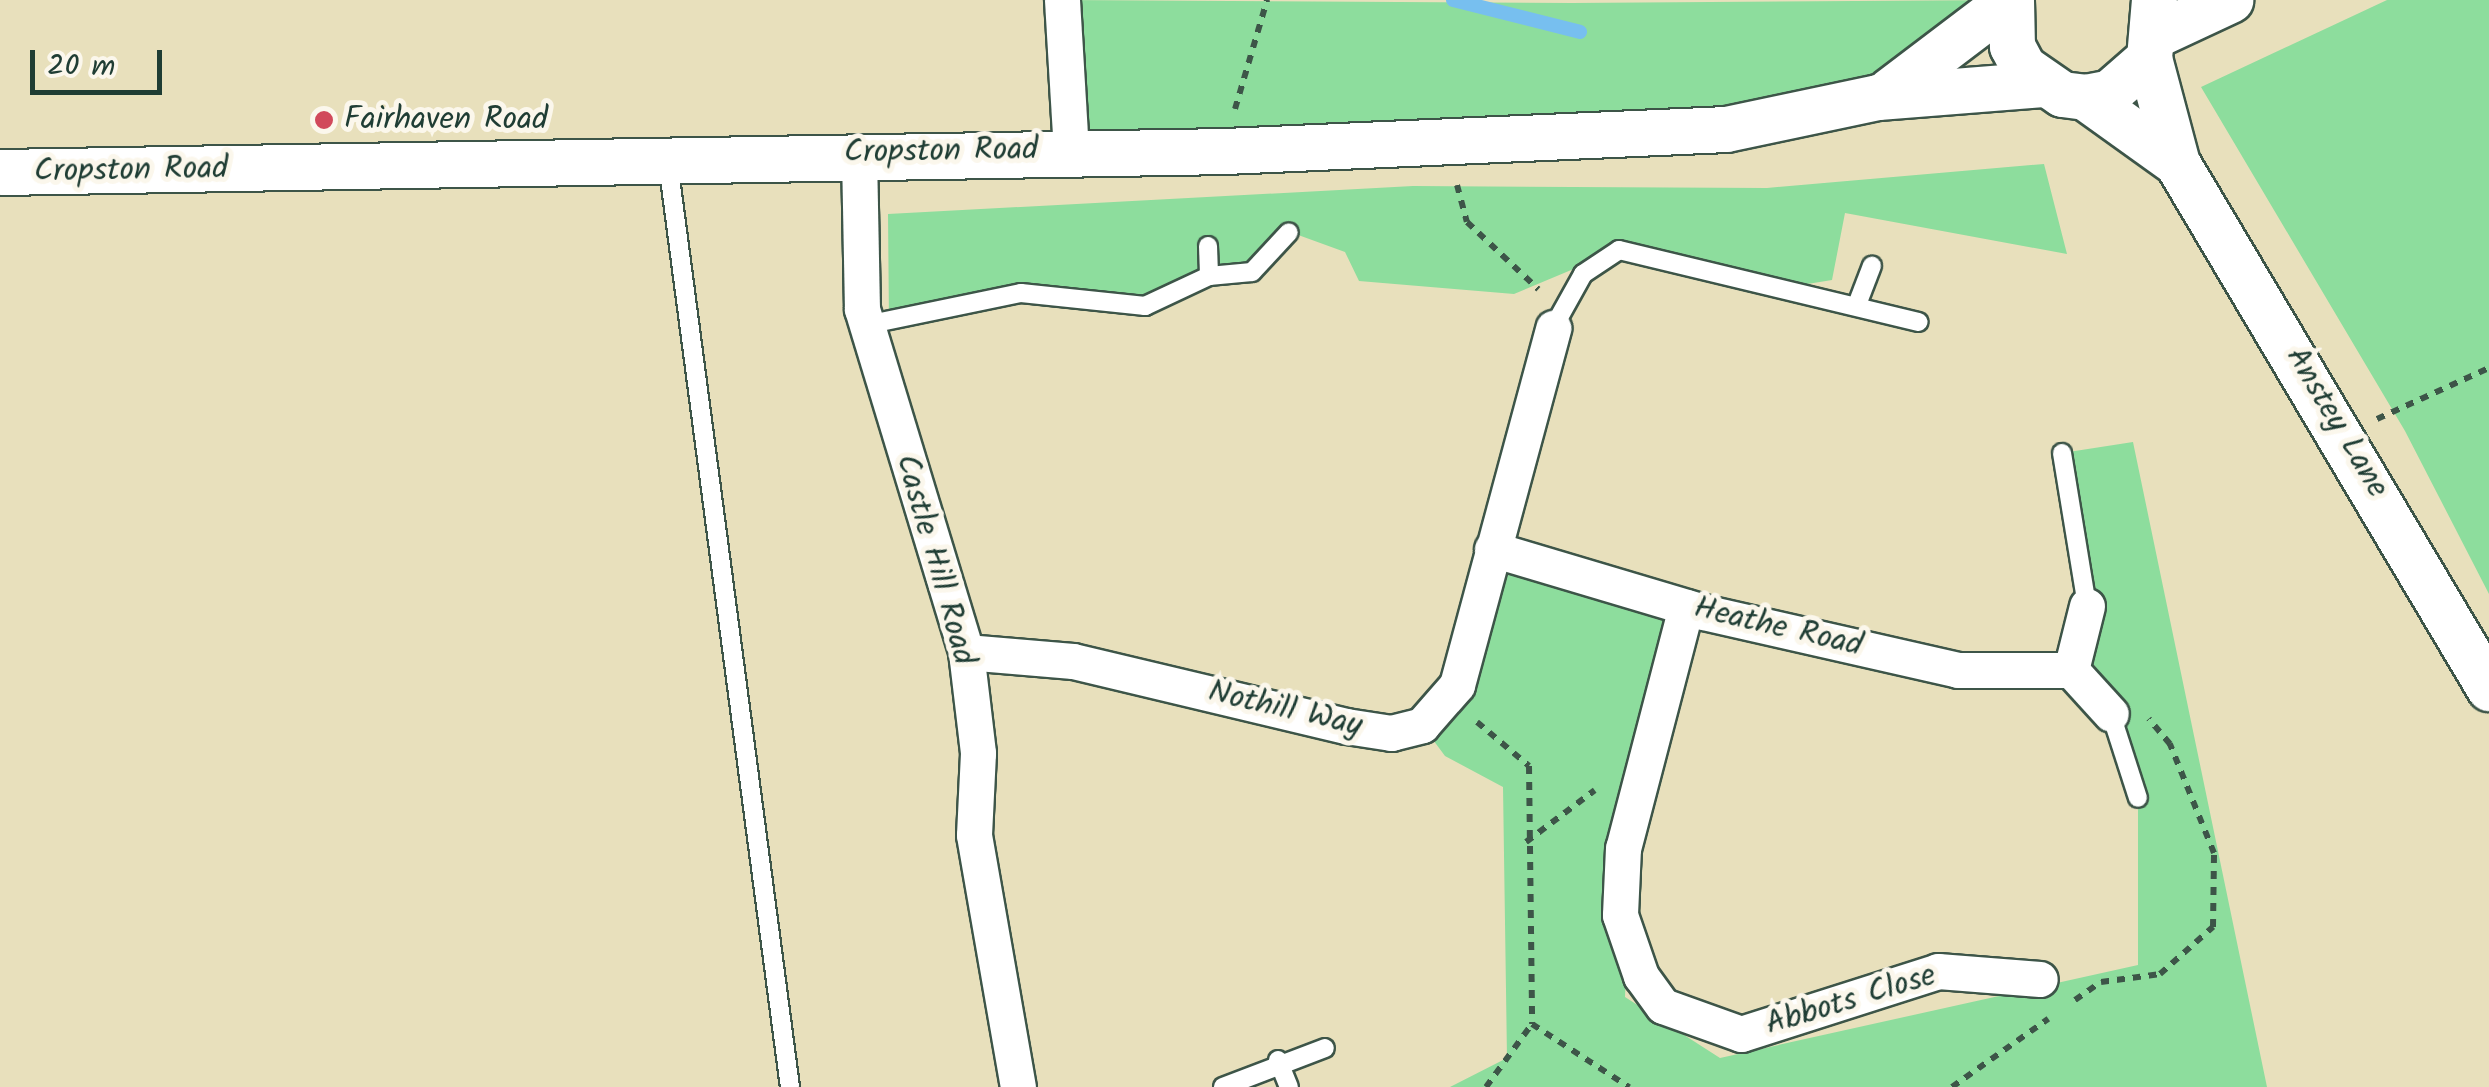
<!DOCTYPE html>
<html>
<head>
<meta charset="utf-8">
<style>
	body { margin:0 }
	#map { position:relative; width:2489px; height:1087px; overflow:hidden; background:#e8e0bc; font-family:Kalam,sans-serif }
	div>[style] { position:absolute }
	.green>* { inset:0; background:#8ddd9d }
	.stream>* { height:14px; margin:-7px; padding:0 7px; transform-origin:7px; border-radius:7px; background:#77bfef }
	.path>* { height:6px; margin-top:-3px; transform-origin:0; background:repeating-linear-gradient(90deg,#3d5548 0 8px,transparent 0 16px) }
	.roads { filter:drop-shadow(2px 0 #3d5548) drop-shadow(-2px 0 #3d5548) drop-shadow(0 2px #3d5548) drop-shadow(0 -2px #3d5548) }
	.service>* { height:18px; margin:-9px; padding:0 9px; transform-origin:9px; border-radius:9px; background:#fff }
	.minor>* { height:35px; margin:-17.5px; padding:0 17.5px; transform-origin:17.5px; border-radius:17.5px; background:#fff }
	.tertiary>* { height:45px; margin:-22.5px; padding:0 22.5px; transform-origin:22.5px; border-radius:22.5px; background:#fff }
	.dots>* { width:28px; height:28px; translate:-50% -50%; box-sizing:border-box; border:5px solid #fbf7ec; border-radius:50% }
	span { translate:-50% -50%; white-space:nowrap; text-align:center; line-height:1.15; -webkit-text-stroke:10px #fbf7ec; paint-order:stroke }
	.poi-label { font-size:32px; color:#1f3d34 }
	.left { translate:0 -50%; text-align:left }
	.street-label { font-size:32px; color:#1f3d34 }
	.scale { position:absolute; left:30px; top:50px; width:132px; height:45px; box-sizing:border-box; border:5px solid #1f3d34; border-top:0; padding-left:12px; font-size:30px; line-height:35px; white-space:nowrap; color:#1f3d34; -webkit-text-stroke:8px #fbf7ec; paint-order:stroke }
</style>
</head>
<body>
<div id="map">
	<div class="green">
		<i style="clip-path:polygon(1062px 0,1572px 3px,2009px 0,1878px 97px,1071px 150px)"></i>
		<i style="clip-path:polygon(2387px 0,2489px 0,2489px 594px,2405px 431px,2201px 87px)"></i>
		<i style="clip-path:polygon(2044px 164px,2067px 254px,1845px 213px,1832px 280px,1764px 291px,1619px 250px,1514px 294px,1359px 281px,1345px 252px,1290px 232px,1252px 272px,1209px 276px,1145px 306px,1021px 293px,889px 322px,888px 214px,1413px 186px,1767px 188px)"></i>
		<i style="clip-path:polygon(2133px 442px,2267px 1087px,1450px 1087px,1507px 1058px,1503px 787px,1445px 756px,1422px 725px,1503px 553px,1669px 615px,1632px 806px,1625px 997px,1720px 1058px,2138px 965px,2138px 799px,2111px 714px,2071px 670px,2087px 606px,2062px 453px)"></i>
	</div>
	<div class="stream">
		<i style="left:1453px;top:0;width:131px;rotate:14.1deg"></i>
	</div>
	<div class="path">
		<i style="left:1235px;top:109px;width:114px;rotate:-73.6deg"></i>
		<i style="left:1457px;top:185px;width:38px;rotate:75deg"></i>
		<i style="left:1467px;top:222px;width:98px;rotate:43.3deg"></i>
		<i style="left:2377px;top:419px;width:123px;rotate:-24.5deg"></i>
		<i style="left:1477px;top:722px;width:68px;rotate:40.2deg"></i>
		<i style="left:1529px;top:766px;width:258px;rotate:89.3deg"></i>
		<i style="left:1532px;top:1024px;width:116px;rotate:33deg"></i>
		<i style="left:1526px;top:842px;width:86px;rotate:-37deg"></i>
		<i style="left:2075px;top:1000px;width:32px;rotate:-35deg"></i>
		<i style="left:2101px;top:982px;width:60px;rotate:-7.7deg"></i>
		<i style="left:2160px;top:974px;width:71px;rotate:-41.6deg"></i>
		<i style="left:2213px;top:927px;width:74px;rotate:-89.2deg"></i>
		<i style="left:2214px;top:853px;width:118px;rotate:-112deg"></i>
		<i style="left:2170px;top:744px;width:33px;rotate:-130deg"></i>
		<i style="left:1486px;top:1087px;width:78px;rotate:-53.9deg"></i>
		<i style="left:1952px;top:1087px;width:118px;rotate:-35.3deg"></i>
	</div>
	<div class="roads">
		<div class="service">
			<i style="left:668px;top:163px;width:932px;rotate:82.48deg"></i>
			<i style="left:1208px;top:246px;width:30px;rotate:88deg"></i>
			<i style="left:1858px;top:302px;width:39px;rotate:-69deg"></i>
			<i style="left:866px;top:325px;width:158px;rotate:-11.7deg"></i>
			<i style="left:1021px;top:293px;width:125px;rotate:6deg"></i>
			<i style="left:1145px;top:306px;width:71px;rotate:-25.1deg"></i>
			<i style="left:1209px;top:276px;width:43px;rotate:-5.3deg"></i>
			<i style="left:1252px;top:272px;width:54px;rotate:-47.2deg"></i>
			<i style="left:1553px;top:328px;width:62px;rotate:-60.9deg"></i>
			<i style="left:1583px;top:274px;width:43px;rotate:-33.7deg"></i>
			<i style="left:1619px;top:250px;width:308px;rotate:13.5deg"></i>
			<i style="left:2062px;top:453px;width:155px;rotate:80.7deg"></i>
			<i style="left:2111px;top:714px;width:88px;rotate:72.2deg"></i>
			<i style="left:1278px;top:1060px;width:29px;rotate:68deg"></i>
			<i style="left:1223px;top:1087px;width:109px;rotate:-20.9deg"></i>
		</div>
		<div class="minor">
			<i style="left:1062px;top:0;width:150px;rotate:86.6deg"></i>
			<i style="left:859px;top:154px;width:155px;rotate:88.9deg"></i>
			<i style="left:862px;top:309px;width:358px;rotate:73.1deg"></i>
			<i style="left:966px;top:652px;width:102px;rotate:83.2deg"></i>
			<i style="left:978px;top:753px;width:82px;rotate:92.8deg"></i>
			<i style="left:974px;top:835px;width:256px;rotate:80.1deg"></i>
			<i style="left:1492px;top:549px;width:220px;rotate:16.6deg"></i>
			<i style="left:1703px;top:612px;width:262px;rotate:12.8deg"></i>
			<i style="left:1958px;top:670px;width:113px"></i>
			<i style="left:2087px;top:606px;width:66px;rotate:104deg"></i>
			<i style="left:2071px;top:670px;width:59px;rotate:47.7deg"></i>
			<i style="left:1686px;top:607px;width:249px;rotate:104.6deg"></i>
			<i style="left:1623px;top:848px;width:67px;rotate:92.6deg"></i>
			<i style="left:1620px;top:915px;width:65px;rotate:71deg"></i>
			<i style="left:1641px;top:976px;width:37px;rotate:54deg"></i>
			<i style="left:1663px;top:1006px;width:83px;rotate:19.7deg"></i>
			<i style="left:1741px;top:1034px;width:207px;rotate:-17.7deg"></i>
			<i style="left:1938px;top:971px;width:102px;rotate:4.5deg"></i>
			<i style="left:966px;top:652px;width:107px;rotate:4.8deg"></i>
			<i style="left:1073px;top:661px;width:281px;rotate:13.4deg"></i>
			<i style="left:1346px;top:726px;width:46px;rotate:8.8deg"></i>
			<i style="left:1391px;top:733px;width:32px;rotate:-14deg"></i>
			<i style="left:1422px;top:725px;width:53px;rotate:-48.8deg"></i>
			<i style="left:1457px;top:685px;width:370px;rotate:-74.9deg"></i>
		</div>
		<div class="tertiary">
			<i style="left:2011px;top:0;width:46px;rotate:88.8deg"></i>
			<i style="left:2012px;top:46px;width:24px;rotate:62deg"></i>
			<i style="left:2023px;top:67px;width:47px;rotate:34.7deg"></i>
			<i style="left:2062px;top:94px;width:23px;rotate:7deg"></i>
			<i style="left:2085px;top:97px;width:25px;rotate:-11deg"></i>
			<i style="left:2110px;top:92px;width:52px;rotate:-41.1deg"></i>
			<i style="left:2149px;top:58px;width:58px;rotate:-85.1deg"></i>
			<i style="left:2157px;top:34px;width:81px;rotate:-25deg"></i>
			<i style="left:2149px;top:58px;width:109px;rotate:75.1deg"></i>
			<i style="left:2177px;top:163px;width:611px;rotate:59.28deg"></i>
			<i style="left:1889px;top:91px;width:151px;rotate:-37.2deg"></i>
			<i style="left:2085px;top:97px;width:113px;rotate:35.7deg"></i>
			<i style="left:0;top:172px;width:1225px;rotate:-0.98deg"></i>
			<i style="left:1225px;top:151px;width:501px;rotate:-2.51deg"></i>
			<i style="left:1726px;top:129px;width:155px;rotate:-11.9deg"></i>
			<i style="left:1878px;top:97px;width:165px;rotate:-4.5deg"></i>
		</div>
	</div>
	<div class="dots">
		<i style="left:324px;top:120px;background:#d1495b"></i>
	</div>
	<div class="poi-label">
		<span class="left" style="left:344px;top:120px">Fairhaven Road</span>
	</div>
	<div class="street-label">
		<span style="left:941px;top:152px;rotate:-1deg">Cropston Road</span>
		<span style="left:131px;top:171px;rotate:-1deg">Cropston Road</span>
		<span style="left:2336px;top:423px;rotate:59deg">Anstey Lane</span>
		<span style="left:934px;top:560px;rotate:74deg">Castle Hill Road</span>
		<span style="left:1778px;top:628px;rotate:13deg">Heathe Road</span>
		<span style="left:1285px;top:710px;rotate:13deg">Nothill Way</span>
		<span style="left:1851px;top:1001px;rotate:-17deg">Abbots Close</span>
	</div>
	<div class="scale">20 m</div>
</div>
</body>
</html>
